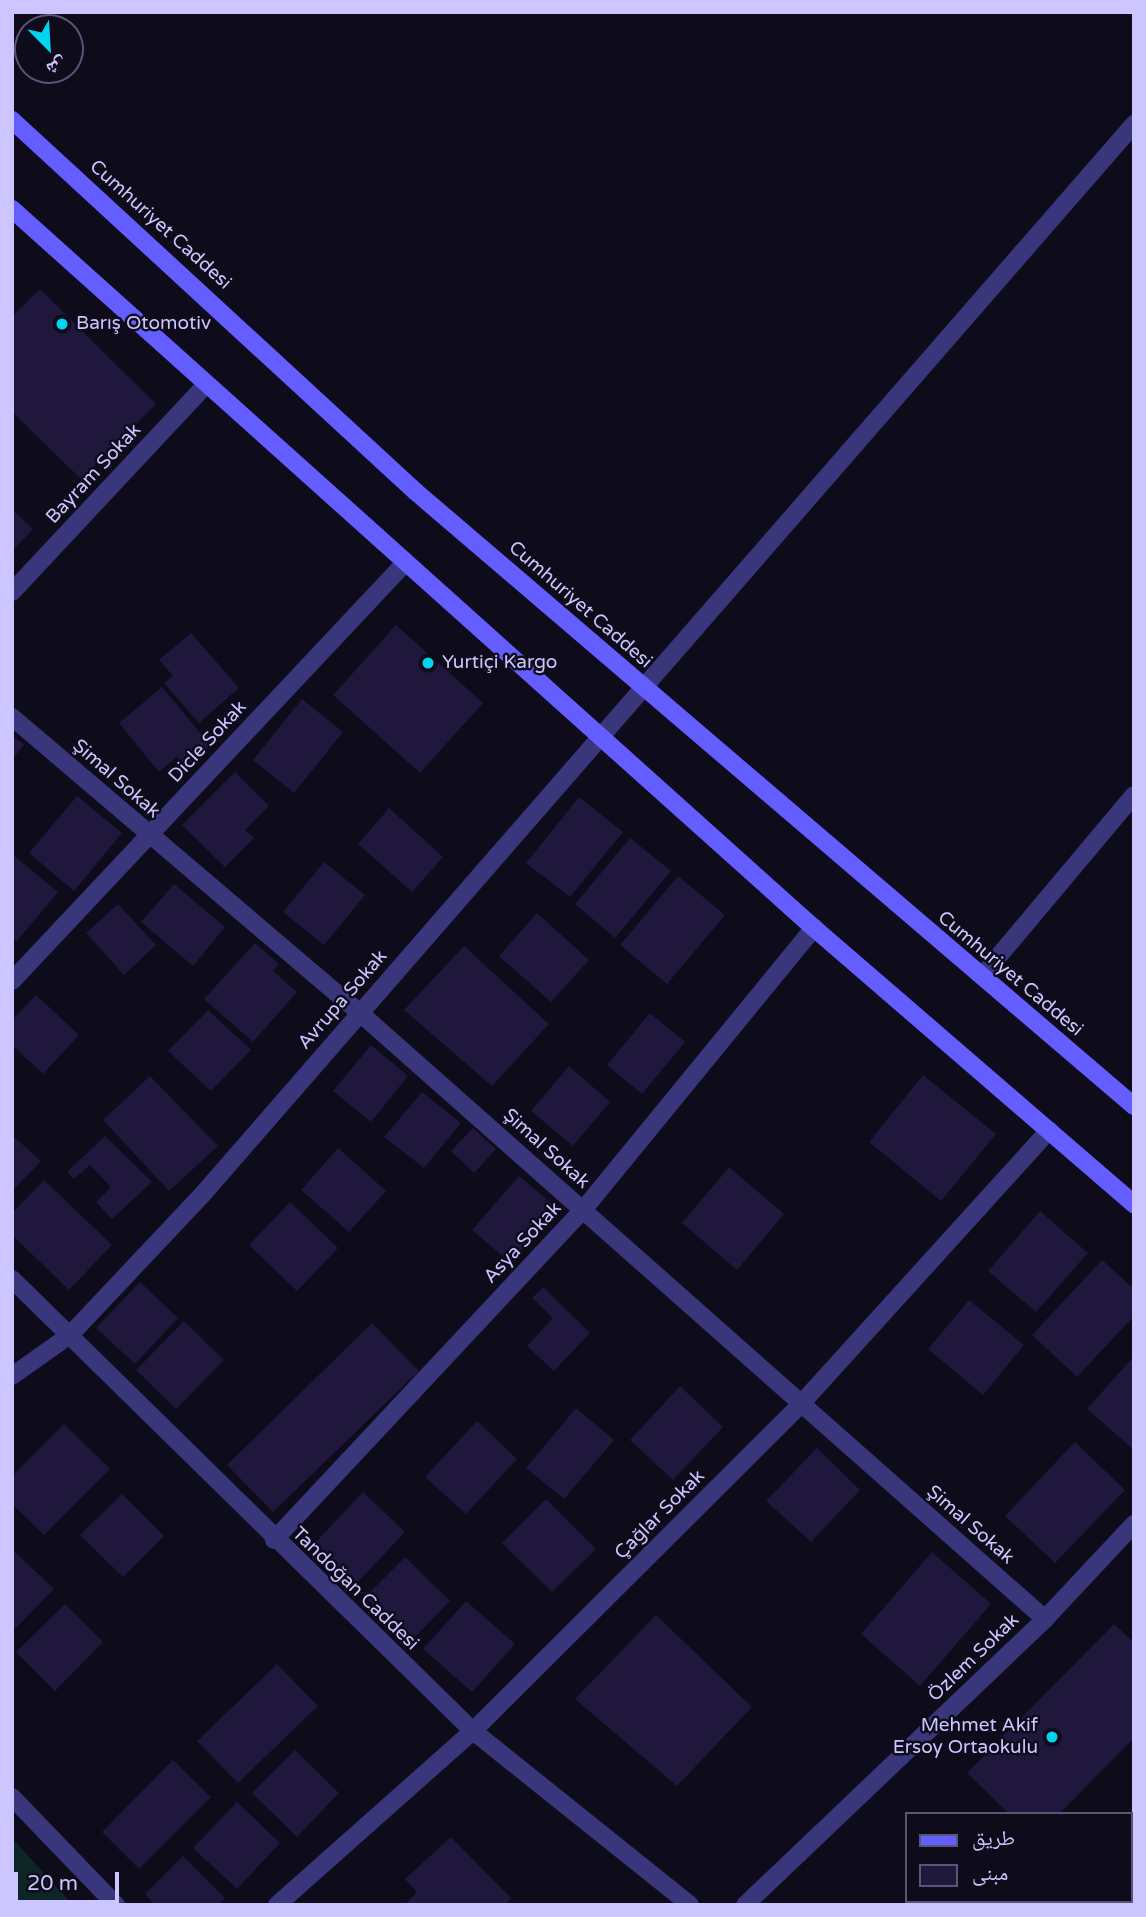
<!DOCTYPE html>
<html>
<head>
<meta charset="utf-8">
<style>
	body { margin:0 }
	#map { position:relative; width:1146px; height:1917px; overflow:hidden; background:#0e0b1b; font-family:"Varela Round","Noto Naskh Arabic",sans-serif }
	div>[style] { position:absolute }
	.green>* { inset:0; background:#0e2525 }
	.building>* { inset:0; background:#1f173c }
	.minor>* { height:18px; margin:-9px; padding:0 9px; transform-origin:9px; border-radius:9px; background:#3a367b }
	.tertiary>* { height:18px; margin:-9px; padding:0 9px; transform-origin:9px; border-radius:9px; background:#3a367b }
	.secondary>* { height:18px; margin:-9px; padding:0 9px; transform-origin:9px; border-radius:9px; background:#645dff }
	.dots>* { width:19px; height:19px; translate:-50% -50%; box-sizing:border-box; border:4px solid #0e0b1b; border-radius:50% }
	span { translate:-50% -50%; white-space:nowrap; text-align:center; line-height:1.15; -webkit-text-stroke:5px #0e0b1b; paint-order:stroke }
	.street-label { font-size:19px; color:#cdc5ff }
	.poi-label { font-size:19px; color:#cdc5ff }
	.left { translate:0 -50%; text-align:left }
	.right { translate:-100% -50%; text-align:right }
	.frame { position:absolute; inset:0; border:14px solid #cdc5ff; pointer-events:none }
	.legend { position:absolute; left:905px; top:1812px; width:228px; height:91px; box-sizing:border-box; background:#0e0b1b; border:2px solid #5a5576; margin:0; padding:9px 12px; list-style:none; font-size:21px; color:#cdc5ff }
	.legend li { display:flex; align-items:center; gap:14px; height:35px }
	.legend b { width:35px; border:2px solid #5a5576 }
	.north { position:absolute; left:14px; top:14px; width:70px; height:70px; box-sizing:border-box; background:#0e0b1b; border:2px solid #5a5576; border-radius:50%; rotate:156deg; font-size:19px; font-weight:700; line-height:28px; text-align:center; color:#cdc5ff }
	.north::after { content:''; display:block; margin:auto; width:24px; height:32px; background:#01d3f0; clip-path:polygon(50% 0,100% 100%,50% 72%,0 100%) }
	.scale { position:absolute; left:14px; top:1872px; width:105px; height:32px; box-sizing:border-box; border:4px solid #cdc5ff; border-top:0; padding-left:9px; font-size:21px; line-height:24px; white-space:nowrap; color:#cdc5ff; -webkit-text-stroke:5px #0e0b1b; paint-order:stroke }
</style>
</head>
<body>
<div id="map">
	<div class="green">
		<i style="clip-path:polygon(12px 1838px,73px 1905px,12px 1905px)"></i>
	</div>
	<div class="building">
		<i style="clip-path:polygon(40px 289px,156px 404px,81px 479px,12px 412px,12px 316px)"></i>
		<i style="clip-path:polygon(12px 509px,33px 529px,12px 551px)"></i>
		<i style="clip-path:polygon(396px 625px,483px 703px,420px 773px,333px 695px)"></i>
		<i style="clip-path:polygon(191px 633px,239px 688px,199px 723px,164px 683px,173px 676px,159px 660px)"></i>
		<i style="clip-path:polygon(162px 687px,211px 746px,185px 767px,177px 757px,159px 772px,119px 723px)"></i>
		<i style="clip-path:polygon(302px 699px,343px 732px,294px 793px,253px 760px)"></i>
		<i style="clip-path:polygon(12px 735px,24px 745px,12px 759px)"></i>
		<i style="clip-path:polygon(235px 772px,269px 806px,245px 830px,254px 838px,225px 867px,182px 825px)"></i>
		<i style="clip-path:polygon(77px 796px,122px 833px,74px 891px,29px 853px)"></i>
		<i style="clip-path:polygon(579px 797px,623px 832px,570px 897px,526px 863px)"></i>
		<i style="clip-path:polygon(389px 808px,443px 857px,412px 892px,358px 844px)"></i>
		<i style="clip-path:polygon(630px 838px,671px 871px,615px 938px,575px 904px)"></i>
		<i style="clip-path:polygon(12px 854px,58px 892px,17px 941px,12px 938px)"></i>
		<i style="clip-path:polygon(324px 862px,365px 895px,324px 945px,283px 912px)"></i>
		<i style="clip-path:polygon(678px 876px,725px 915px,667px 984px,620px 945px)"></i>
		<i style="clip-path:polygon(174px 884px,225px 927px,193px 966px,141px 922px)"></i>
		<i style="clip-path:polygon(118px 904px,156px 945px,124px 975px,86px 933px)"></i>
		<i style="clip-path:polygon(537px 913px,589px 960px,551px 1002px,499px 956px)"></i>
		<i style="clip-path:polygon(255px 943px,279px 964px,273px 971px,297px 992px,253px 1042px,204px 999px)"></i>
		<i style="clip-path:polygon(464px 946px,549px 1024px,492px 1086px,404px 1010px)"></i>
		<i style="clip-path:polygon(36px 995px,79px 1035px,43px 1074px,12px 1045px,12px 1020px)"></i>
		<i style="clip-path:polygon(208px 1010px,251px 1050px,211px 1091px,168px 1051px)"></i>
		<i style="clip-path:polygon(650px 1013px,685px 1042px,642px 1094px,607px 1065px)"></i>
		<i style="clip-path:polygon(371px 1045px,408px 1076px,371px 1122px,333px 1091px)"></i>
		<i style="clip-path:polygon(569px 1066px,610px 1102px,573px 1146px,531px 1111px)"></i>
		<i style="clip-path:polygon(923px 1075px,996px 1134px,941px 1201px,869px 1142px)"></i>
		<i style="clip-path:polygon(150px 1076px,218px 1146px,169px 1191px,103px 1120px)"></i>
		<i style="clip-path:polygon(422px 1092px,461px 1123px,424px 1168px,384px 1137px)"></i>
		<i style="clip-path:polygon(473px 1128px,496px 1149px,474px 1173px,451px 1151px)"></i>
		<i style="clip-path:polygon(12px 1135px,41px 1161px,12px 1191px)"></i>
		<i style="clip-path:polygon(105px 1136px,152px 1182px,112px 1219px,96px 1202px,111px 1187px,90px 1165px,74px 1179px,67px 1172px)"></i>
		<i style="clip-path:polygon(338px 1148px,386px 1191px,349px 1232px,301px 1190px)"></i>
		<i style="clip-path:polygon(729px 1167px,784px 1214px,737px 1270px,682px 1223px)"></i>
		<i style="clip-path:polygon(519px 1176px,557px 1208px,511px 1263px,472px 1230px)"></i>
		<i style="clip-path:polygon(44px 1180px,112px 1245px,69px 1290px,12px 1235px,12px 1213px)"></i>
		<i style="clip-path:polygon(290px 1202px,338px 1248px,297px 1291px,249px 1245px)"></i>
		<i style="clip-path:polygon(1040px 1211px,1088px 1253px,1036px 1312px,988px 1271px)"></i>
		<i style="clip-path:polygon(1102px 1260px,1134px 1289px,1134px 1316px,1077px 1377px,1032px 1335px)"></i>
		<i style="clip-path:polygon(140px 1282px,178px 1318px,135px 1364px,96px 1328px)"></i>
		<i style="clip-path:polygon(543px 1287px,590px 1333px,554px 1371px,527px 1346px,553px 1318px,532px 1298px)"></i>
		<i style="clip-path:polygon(969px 1300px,1024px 1345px,983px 1395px,928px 1349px)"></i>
		<i style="clip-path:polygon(184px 1321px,224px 1360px,176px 1409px,136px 1370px)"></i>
		<i style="clip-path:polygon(372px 1323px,419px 1371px,273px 1512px,227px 1465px)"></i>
		<i style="clip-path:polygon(1134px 1356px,1134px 1450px,1087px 1409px)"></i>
		<i style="clip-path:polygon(680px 1386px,723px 1427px,673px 1480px,630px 1440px)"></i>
		<i style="clip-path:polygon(576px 1408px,614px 1440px,564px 1499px,526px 1468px)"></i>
		<i style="clip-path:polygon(477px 1421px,517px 1459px,466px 1514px,425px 1477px)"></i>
		<i style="clip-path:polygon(64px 1424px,110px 1469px,44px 1535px,12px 1504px,12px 1476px)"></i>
		<i style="clip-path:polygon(1075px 1442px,1125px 1490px,1055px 1563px,1005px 1516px)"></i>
		<i style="clip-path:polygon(817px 1448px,860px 1490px,811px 1542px,766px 1501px)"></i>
		<i style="clip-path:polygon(363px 1492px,405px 1532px,354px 1586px,312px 1546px)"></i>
		<i style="clip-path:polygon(122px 1494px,164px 1536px,123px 1577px,80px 1535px)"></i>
		<i style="clip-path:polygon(546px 1499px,596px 1549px,552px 1592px,502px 1543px)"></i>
		<i style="clip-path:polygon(12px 1549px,54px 1589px,12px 1632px)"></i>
		<i style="clip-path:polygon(932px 1552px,991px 1604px,920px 1686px,861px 1634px)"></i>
		<i style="clip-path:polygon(405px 1557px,450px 1601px,411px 1641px,365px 1597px)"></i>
		<i style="clip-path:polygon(466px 1601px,515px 1644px,472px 1692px,423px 1649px)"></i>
		<i style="clip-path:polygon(65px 1604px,103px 1642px,55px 1691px,16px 1652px)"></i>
		<i style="clip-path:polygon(656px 1615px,752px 1707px,677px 1786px,575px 1699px)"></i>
		<i style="clip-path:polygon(1114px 1624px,1134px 1643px,1134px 1738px,1059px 1814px,1009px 1814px,967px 1773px)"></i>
		<i style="clip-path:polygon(277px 1664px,318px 1706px,238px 1783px,197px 1741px)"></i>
		<i style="clip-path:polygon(295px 1750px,339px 1793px,297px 1837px,252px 1793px)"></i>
		<i style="clip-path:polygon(173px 1760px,211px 1797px,139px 1869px,102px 1832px)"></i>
		<i style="clip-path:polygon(237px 1802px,280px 1843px,237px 1889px,193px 1848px)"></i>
		<i style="clip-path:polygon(451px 1837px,511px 1898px,504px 1905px,404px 1905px,417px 1892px,405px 1879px)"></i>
		<i style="clip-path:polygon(183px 1856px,225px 1898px,218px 1905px,155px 1905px,145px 1894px)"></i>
	</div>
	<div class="minor">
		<i style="left:12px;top:592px;width:284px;rotate:-46.9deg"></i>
		<i style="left:12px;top:717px;width:457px;rotate:40.4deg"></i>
		<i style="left:360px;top:1013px;width:915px;rotate:41.5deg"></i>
		<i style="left:982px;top:976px;width:236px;rotate:-50deg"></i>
		<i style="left:12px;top:981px;width:574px;rotate:-46.77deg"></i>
		<i style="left:12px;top:1376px;width:71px;rotate:-35.3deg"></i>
		<i style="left:70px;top:1335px;width:192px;rotate:-46.7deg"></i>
		<i style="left:202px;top:1195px;width:1420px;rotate:-48.97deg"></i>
		<i style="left:274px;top:1540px;width:452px;rotate:-46.9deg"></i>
		<i style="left:583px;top:1210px;width:365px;rotate:-50.7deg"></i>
		<i style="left:12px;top:1797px;width:150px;rotate:46.1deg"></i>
		<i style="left:277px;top:1905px;width:262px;rotate:-41.6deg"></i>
		<i style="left:473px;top:1731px;width:462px;rotate:-44.9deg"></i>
		<i style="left:800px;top:1405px;width:371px;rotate:-47.8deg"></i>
		<i style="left:745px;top:1905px;width:414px;rotate:-43.6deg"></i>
		<i style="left:1045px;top:1619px;width:130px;rotate:-46.9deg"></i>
	</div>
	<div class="tertiary">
		<i style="left:12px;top:1279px;width:646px;rotate:44.44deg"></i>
		<i style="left:473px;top:1731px;width:278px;rotate:38.7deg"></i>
	</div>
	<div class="secondary">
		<i style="left:12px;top:120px;width:549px;rotate:42.64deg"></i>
		<i style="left:416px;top:492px;width:945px;rotate:40.54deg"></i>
		<i style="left:12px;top:209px;width:1077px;rotate:41.88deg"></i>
		<i style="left:814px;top:928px;width:423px;rotate:40.8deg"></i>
	</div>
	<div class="dots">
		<i style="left:62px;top:324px;background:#01d3f0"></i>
		<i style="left:428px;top:663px;background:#01d3f0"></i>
		<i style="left:1052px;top:1737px;background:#01d3f0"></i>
	</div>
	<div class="street-label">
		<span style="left:160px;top:225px;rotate:42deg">Cumhuriyet Caddesi</span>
		<span style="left:94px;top:474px;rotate:-47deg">Bayram Sokak</span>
		<span style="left:580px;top:605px;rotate:41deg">Cumhuriyet Caddesi</span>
		<span style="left:208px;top:742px;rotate:-47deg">Dicle Sokak</span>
		<span style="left:116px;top:779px;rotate:41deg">Şimal Sokak</span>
		<span style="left:1010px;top:974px;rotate:40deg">Cumhuriyet Caddesi</span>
		<span style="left:343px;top:1000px;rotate:-49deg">Avrupa Sokak</span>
		<span style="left:546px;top:1149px;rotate:42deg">Şimal Sokak</span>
		<span style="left:523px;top:1243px;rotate:-47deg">Asya Sokak</span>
		<span style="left:660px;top:1515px;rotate:-45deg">Çağlar Sokak</span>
		<span style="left:970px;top:1525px;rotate:41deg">Şimal Sokak</span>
		<span style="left:355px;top:1589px;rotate:44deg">Tandoğan Caddesi</span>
		<span style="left:974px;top:1658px;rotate:-44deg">Özlem Sokak</span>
	</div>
	<div class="poi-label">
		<span class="left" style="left:76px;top:324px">Barış Otomotiv</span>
		<span class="left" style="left:442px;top:663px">Yurtiçi Kargo</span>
		<span class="right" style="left:1038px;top:1737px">Mehmet Akif<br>Ersoy Ortaokulu</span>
	</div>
	<div class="frame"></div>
	<ul class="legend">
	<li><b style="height:9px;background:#645dff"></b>طريق</li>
	<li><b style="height:19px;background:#1f173c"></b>مبنى</li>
	</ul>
	<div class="north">ش</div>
	<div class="scale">20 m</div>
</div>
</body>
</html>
